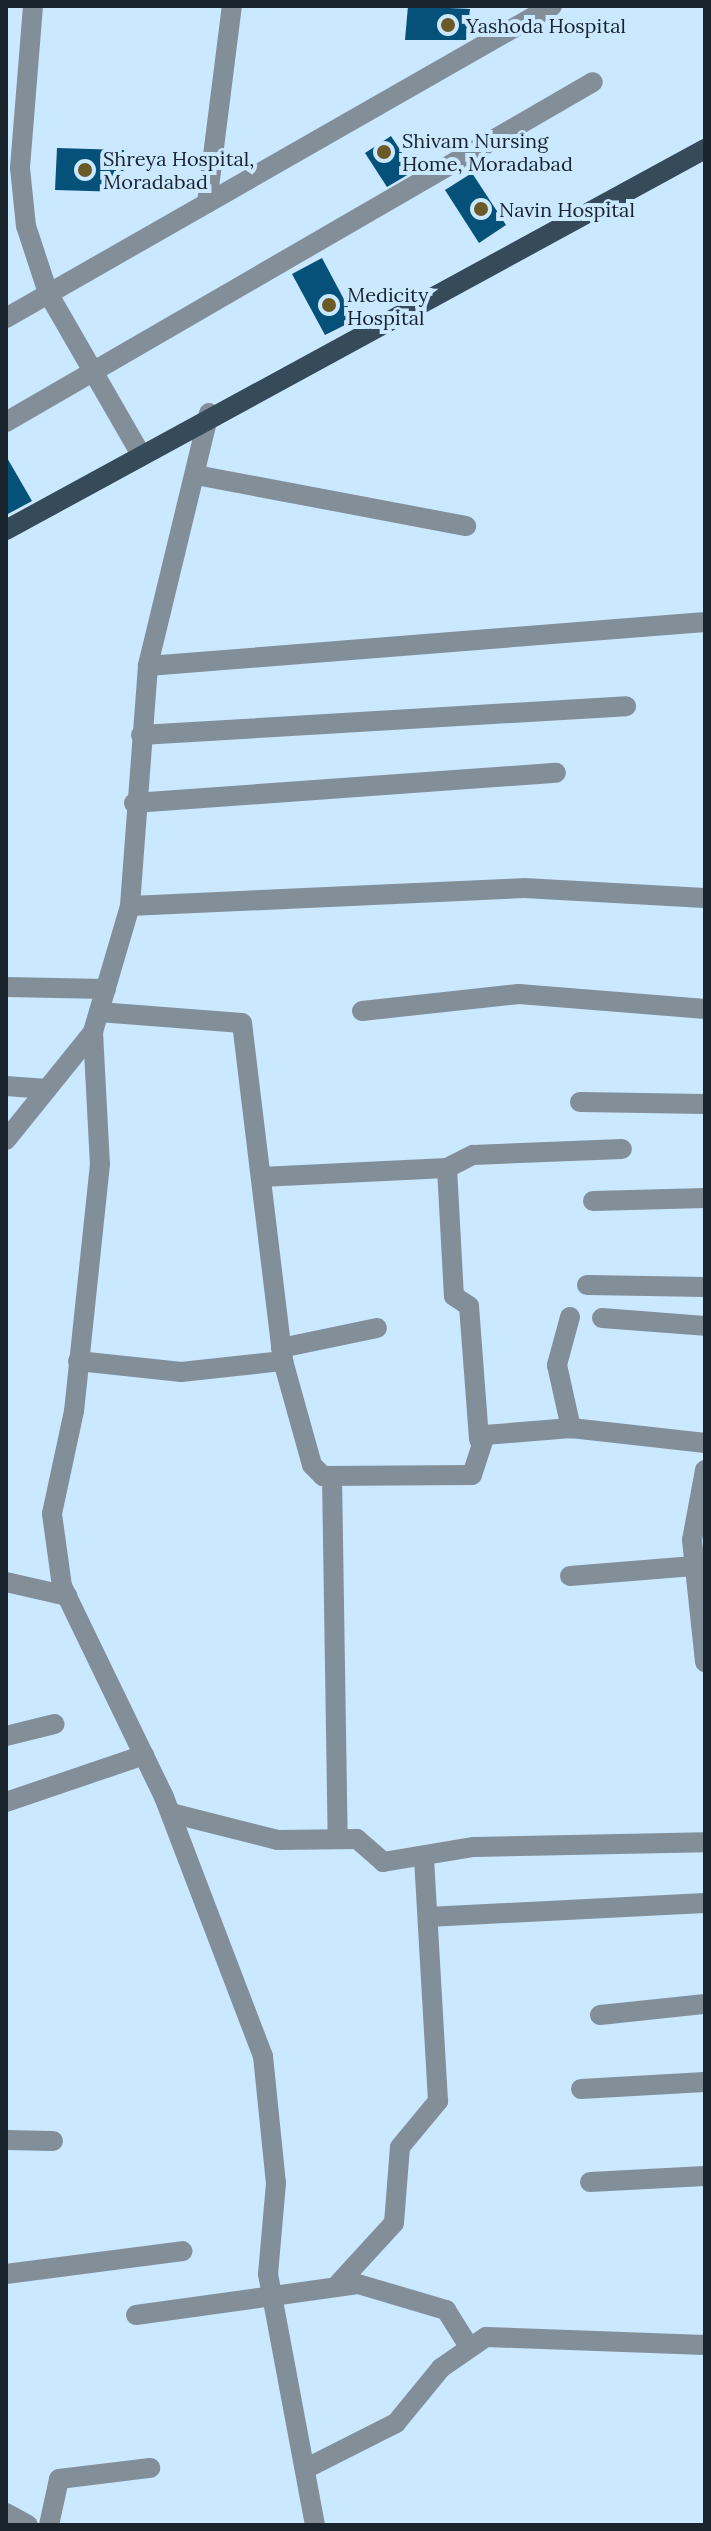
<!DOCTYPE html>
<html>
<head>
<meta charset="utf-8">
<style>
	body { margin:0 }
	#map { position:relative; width:711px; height:2531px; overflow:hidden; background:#cae8ff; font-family:Lora,serif }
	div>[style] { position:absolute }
	.building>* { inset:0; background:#055179 }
	.minor>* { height:20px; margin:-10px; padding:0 10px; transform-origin:10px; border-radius:10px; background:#838f98 }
	.major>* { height:20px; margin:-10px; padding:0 10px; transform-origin:10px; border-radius:10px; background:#354b5a }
	.dots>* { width:22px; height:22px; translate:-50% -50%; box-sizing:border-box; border:4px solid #cae8ff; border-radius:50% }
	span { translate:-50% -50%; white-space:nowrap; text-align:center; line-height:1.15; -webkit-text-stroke:8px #cae8ff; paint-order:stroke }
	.poi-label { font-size:20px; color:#18232b }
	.left { translate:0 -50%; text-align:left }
	.frame { position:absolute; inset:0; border:8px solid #18232b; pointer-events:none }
</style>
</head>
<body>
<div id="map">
	<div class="building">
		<i style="clip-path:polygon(408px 6px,470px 9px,466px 40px,405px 40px)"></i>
		<i style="clip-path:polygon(391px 136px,414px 171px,387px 187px,365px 153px)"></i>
		<i style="clip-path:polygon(57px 148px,124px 150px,123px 192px,55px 190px)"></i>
		<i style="clip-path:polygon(472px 173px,506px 225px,479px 243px,445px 190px)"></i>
		<i style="clip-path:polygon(322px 258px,355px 320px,325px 335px,292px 274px)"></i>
		<i style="clip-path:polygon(6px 456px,32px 501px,6px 515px)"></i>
	</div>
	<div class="minor">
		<i style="left:33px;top:6px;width:163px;rotate:94.6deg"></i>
		<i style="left:20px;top:168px;width:58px;rotate:84.1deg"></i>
		<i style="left:26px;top:226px;width:71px;rotate:71.8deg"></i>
		<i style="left:48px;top:293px;width:185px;rotate:60.1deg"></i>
		<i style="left:207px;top:203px;width:199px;rotate:-82.8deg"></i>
		<i style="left:6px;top:318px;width:629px;rotate:-29.74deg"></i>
		<i style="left:209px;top:413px;width:260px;rotate:103.6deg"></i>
		<i style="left:148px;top:666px;width:241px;rotate:94.3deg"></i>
		<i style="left:130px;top:906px;width:131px;rotate:106.4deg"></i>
		<i style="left:93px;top:1032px;width:132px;rotate:87deg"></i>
		<i style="left:100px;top:1164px;width:248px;rotate:96deg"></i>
		<i style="left:74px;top:1411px;width:105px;rotate:102.1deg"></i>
		<i style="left:52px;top:1514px;width:73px;rotate:82.1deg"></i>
		<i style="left:62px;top:1586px;width:234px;rotate:64.2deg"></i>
		<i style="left:164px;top:1797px;width:277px;rotate:69.1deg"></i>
		<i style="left:263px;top:2056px;width:128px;rotate:84.2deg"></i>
		<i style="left:276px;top:2183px;width:91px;rotate:95deg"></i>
		<i style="left:268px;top:2274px;width:255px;rotate:79.4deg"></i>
		<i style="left:6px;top:422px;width:678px;rotate:-30.08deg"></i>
		<i style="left:196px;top:475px;width:275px;rotate:10.7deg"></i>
		<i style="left:148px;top:666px;width:559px;rotate:-4.52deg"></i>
		<i style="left:141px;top:735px;width:486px;rotate:-3.4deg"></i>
		<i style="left:134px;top:803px;width:423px;rotate:-4.1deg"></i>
		<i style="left:130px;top:906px;width:394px;rotate:-2.6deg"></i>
		<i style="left:524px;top:888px;width:181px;rotate:3.2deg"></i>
		<i style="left:6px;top:987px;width:100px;rotate:1.1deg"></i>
		<i style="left:362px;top:1011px;width:158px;rotate:-6.2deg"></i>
		<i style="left:519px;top:994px;width:187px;rotate:4.6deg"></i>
		<i style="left:99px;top:1012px;width:143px;rotate:4.4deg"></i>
		<i style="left:242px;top:1023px;width:340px;rotate:83.1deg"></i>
		<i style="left:6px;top:1086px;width:41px;rotate:4.2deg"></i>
		<i style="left:580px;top:1102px;width:125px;rotate:0.9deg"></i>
		<i style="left:6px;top:1140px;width:139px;rotate:-51.1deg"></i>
		<i style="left:447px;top:1168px;width:128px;rotate:86.9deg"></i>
		<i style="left:454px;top:1296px;width:18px;rotate:34deg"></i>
		<i style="left:469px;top:1306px;width:134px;rotate:85.7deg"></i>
		<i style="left:261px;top:1177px;width:186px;rotate:-2.8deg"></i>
		<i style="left:447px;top:1168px;width:29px;rotate:-27deg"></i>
		<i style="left:473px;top:1155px;width:149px;rotate:-2.3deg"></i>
		<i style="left:593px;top:1201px;width:112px;rotate:-1.5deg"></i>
		<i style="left:587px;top:1285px;width:118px;rotate:1deg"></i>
		<i style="left:570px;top:1317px;width:50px;rotate:105.2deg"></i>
		<i style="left:557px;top:1365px;width:65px;rotate:77.5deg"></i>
		<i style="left:602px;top:1318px;width:103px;rotate:4.4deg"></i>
		<i style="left:281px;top:1348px;width:98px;rotate:-11.8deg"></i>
		<i style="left:78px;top:1361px;width:104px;rotate:6.1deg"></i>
		<i style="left:181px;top:1372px;width:103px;rotate:-6.2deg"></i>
		<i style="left:283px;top:1361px;width:108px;rotate:74.4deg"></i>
		<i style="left:312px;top:1465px;width:16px;rotate:45deg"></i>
		<i style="left:323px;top:1476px;width:149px;rotate:-0.4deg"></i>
		<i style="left:472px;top:1475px;width:42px;rotate:-72deg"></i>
		<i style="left:485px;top:1435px;width:86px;rotate:-4.7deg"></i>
		<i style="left:571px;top:1428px;width:135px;rotate:6.4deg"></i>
		<i style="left:705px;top:1470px;width:71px;rotate:100.5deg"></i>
		<i style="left:692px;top:1540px;width:123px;rotate:83.9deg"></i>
		<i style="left:332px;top:1476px;width:362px;rotate:89.1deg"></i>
		<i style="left:570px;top:1576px;width:124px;rotate:-4.6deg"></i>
		<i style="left:6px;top:1582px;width:63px;rotate:12.9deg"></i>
		<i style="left:6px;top:1736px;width:50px;rotate:-13.8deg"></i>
		<i style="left:6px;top:1802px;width:146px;rotate:-18.8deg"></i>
		<i style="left:171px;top:1813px;width:110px;rotate:14.2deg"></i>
		<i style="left:278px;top:1840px;width:79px;rotate:-0.7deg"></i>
		<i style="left:357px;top:1839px;width:35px;rotate:41deg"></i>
		<i style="left:383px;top:1862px;width:92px;rotate:-9.4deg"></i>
		<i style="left:474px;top:1847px;width:231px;rotate:-1.2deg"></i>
		<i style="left:428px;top:1917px;width:277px;rotate:-2.9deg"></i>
		<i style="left:600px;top:2015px;width:106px;rotate:-6deg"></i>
		<i style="left:581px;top:2089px;width:124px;rotate:-3.2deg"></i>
		<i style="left:6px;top:2140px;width:47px;rotate:1.2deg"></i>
		<i style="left:590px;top:2182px;width:115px;rotate:-3deg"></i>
		<i style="left:6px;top:2274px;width:178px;rotate:-7.4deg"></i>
		<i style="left:339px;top:2283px;width:81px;rotate:-47.5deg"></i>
		<i style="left:394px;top:2223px;width:76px;rotate:-85.5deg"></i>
		<i style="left:400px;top:2147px;width:60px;rotate:-50.4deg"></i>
		<i style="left:438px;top:2101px;width:245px;rotate:-93.3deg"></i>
		<i style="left:136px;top:2315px;width:224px;rotate:-7.9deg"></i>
		<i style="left:358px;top:2284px;width:92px;rotate:16.5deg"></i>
		<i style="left:446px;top:2310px;width:39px;rotate:58deg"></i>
		<i style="left:305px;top:2469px;width:102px;rotate:-26.8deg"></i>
		<i style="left:396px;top:2423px;width:71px;rotate:-50.7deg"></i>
		<i style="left:441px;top:2368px;width:55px;rotate:-34.6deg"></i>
		<i style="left:486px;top:2337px;width:219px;rotate:2.1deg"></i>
		<i style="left:6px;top:2513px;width:25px;rotate:29deg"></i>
		<i style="left:49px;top:2525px;width:47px;rotate:-77.7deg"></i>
		<i style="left:59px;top:2479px;width:92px;rotate:-6.9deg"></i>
	</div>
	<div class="major">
		<i style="left:6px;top:530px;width:796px;rotate:-28.59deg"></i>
	</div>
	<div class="dots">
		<i style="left:448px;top:25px;background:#6b5927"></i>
		<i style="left:384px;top:152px;background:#6b5927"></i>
		<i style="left:85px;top:170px;background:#6b5927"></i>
		<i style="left:481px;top:209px;background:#6b5927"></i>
		<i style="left:329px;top:305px;background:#6b5927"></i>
	</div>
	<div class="poi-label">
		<span class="left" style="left:466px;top:25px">Yashoda Hospital</span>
		<span class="left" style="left:402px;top:152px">Shivam Nursing<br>Home, Moradabad</span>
		<span class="left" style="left:103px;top:170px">Shreya Hospital,<br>Moradabad</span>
		<span class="left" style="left:499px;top:209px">Navin Hospital</span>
		<span class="left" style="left:347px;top:306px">Medicity<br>Hospital</span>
	</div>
	<div class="frame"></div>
</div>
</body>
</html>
